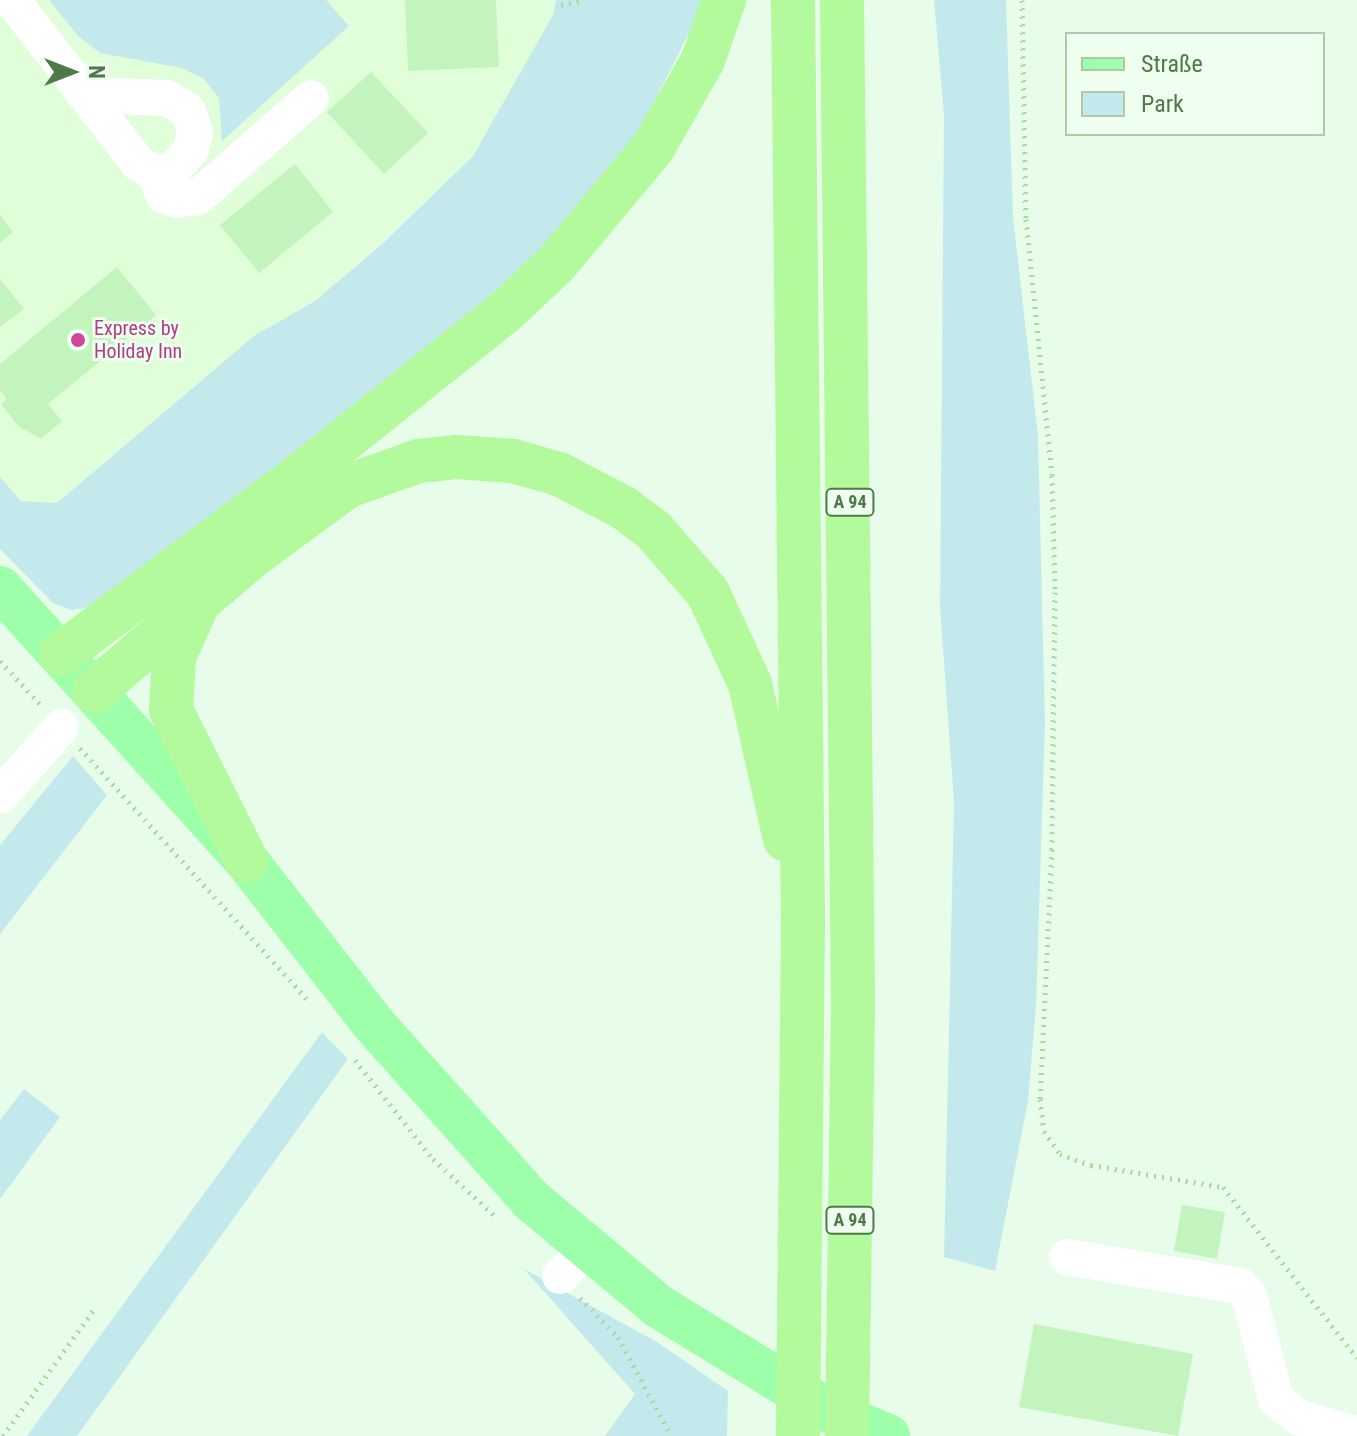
<!DOCTYPE html>
<html>
<head>
<meta charset="utf-8">
<style>
	body { margin:0 }
	#map { position:relative; width:1357px; height:1436px; overflow:hidden; background:#e7fde9; font-family:"Roboto Condensed",sans-serif }
	div>[style] { position:absolute }
	.commercial>* { inset:0; background:#e1feda }
	.green>* { inset:0; background:#c4e9ec }
	.building>* { inset:0; background:#c3f4bd }
	.path>* { height:5px; margin-top:-2.5px; transform-origin:0; background:repeating-linear-gradient(90deg,#a6da9f 0 2px,transparent 0 8px) }
	.minor>* { height:36px; margin:-18px; padding:0 18px; transform-origin:18px; border-radius:18px; background:#fff }
	.major>* { height:44px; margin:-22px; padding:0 22px; transform-origin:22px; border-radius:22px; background:#9dffa9 }
	.highway>* { height:44px; margin:-22px; padding:0 22px; transform-origin:22px; border-radius:22px; background:#b2fa9b }
	.dots>* { width:22px; height:22px; translate:-50% -50%; box-sizing:border-box; border:4px solid #eefff0; border-radius:50% }
	span { translate:-50% -50%; white-space:nowrap; text-align:center; line-height:1.15; -webkit-text-stroke:6px #eefff0; paint-order:stroke }
	.shield-label span { padding:2px 6px; background:#eefff0; border:2px solid; border-radius:6px; -webkit-text-stroke-width:0 }
	.shield-label { font-size:18px; color:#507949; font-weight:700 }
	.hotel-label { font-size:20px; color:#b23c85 }
	.left { translate:0 -50%; text-align:left }
	.legend { position:absolute; left:1065px; top:32px; width:260px; height:104px; box-sizing:border-box; background:#eefff0; border:2px solid #afc9ad; margin:0; padding:10px 14px; list-style:none; font-size:24px; color:#507949 }
	.legend li { display:flex; align-items:center; gap:16px; height:40px }
	.legend b { width:40px; border:2px solid #afc9ad }
	.north { position:absolute; left:32px; top:32px; width:80px; height:80px; -webkit-text-stroke:6px #eefff0; paint-order:stroke; rotate:90deg; font-size:22px; font-weight:700; line-height:32px; text-align:center; color:#507949 }
	.north::after { content:''; display:block; margin:auto; width:28px; height:36px; background:#507949; clip-path:polygon(50% 0,100% 100%,50% 72%,0 100%) }
</style>
</head>
<body>
<div id="map">
	<div class="commercial">
		<i style="clip-path:polygon(0 0,556px 0,553px 15px,473px 156px,316px 301px,254px 336px,57px 503px,20px 501px,0 477px)"></i>
	</div>
	<div class="green">
		<i style="clip-path:polygon(49px 0,326px 0,349px 26px,222px 141px,219px 98px,204px 79px,182px 68px,100px 53px,78px 36px)"></i>
		<i style="clip-path:polygon(556px 0,706px 0,630px 149px,579px 215px,437px 343px,96px 606px,71px 610px,53px 603px,0 549px,0 477px,21px 501px,57px 503px,254px 336px,315px 301px,382px 244px,473px 156px,553px 15px)"></i>
		<i style="clip-path:polygon(934px 0,1006px 0,1013px 217px,1038px 436px,1045px 723px,1036px 1006px,1028px 1101px,995px 1271px,944px 1257px,954px 802px,940px 607px,944px 115px)"></i>
		<i style="clip-path:polygon(73px 756px,107px 795px,0 934px,0 845px)"></i>
		<i style="clip-path:polygon(322px 1032px,348px 1059px,77px 1436px,27px 1436px)"></i>
		<i style="clip-path:polygon(24px 1089px,60px 1117px,0 1199px,0 1120px)"></i>
		<i style="clip-path:polygon(524px 1269px,657px 1342px,728px 1391px,727px 1436px,605px 1436px,635px 1394px)"></i>
	</div>
	<div class="building">
		<i style="clip-path:polygon(405px 0,496px 0,499px 67px,408px 71px)"></i>
		<i style="clip-path:polygon(371px 72px,428px 133px,384px 174px,327px 112px)"></i>
		<i style="clip-path:polygon(295px 164px,333px 212px,259px 273px,220px 225px)"></i>
		<i style="clip-path:polygon(0 215px,13px 232px,0 243px)"></i>
		<i style="clip-path:polygon(117px 267px,156px 315px,48px 404px,62px 421px,41px 439px,18px 426px,1px 404px,7px 399px,0 390px,0 364px)"></i>
		<i style="clip-path:polygon(0 279px,24px 309px,0 327px)"></i>
		<i style="clip-path:polygon(1182px 1205px,1225px 1212px,1217px 1259px,1174px 1251px)"></i>
		<i style="clip-path:polygon(1034px 1324px,1193px 1354px,1178px 1436px,1019px 1407px)"></i>
	</div>
	<div class="path">
		<i style="left:1022px;top:0;width:219px;rotate:89deg"></i>
		<i style="left:1026px;top:219px;width:257px;rotate:84.2deg"></i>
		<i style="left:1052px;top:475px;width:117px;rotate:88.5deg"></i>
		<i style="left:1055px;top:592px;width:257px;rotate:90.7deg"></i>
		<i style="left:1052px;top:849px;width:250px;rotate:92.7deg"></i>
		<i style="left:1040px;top:1099px;width:32px;rotate:83deg"></i>
		<i style="left:1044px;top:1131px;width:28px;rotate:55deg"></i>
		<i style="left:1060px;top:1154px;width:33px;rotate:20deg"></i>
		<i style="left:1091px;top:1165px;width:134px;rotate:9.5deg"></i>
		<i style="left:1223px;top:1187px;width:217px;rotate:51.9deg"></i>
		<i style="left:561px;top:5px;width:22px;rotate:-13deg"></i>
		<i style="left:0;top:661px;width:60px;rotate:47deg"></i>
		<i style="left:80px;top:748px;width:338px;rotate:47.9deg"></i>
		<i style="left:355px;top:1060px;width:126px;rotate:51.8deg"></i>
		<i style="left:433px;top:1159px;width:84px;rotate:42.6deg"></i>
		<i style="left:580px;top:1298px;width:54px;rotate:45.7deg"></i>
		<i style="left:618px;top:1337px;width:112px;rotate:61.8deg"></i>
		<i style="left:3px;top:1436px;width:158px;rotate:-54.3deg"></i>
	</div>
	<div class="minor">
		<i style="left:12px;top:0;width:206px;rotate:52.3deg"></i>
		<i style="left:138px;top:163px;width:20px;rotate:30deg"></i>
		<i style="left:155px;top:173px;width:19px;rotate:-12deg"></i>
		<i style="left:174px;top:169px;width:25px;rotate:-48deg"></i>
		<i style="left:191px;top:150px;width:18px;rotate:-77deg"></i>
		<i style="left:195px;top:132px;width:22px;rotate:-108deg"></i>
		<i style="left:188px;top:111px;width:24px;rotate:-147deg"></i>
		<i style="left:168px;top:98px;width:80px;rotate:-177.9deg"></i>
		<i style="left:155px;top:173px;width:23px;rotate:70deg"></i>
		<i style="left:163px;top:195px;width:14px;rotate:21deg"></i>
		<i style="left:176px;top:200px;width:22px;rotate:-8deg"></i>
		<i style="left:198px;top:197px;width:150px;rotate:-41.2deg"></i>
		<i style="left:0;top:796px;width:92px;rotate:-48.5deg"></i>
		<i style="left:1067px;top:1257px;width:175px;rotate:9.5deg"></i>
		<i style="left:1240px;top:1286px;width:13px;rotate:48deg"></i>
		<i style="left:1249px;top:1296px;width:107px;rotate:75.4deg"></i>
		<i style="left:1276px;top:1400px;width:31px;rotate:36deg"></i>
		<i style="left:1301px;top:1418px;width:59px;rotate:16.9deg"></i>
		<i style="left:560px;top:1276px;width:36px;rotate:-44deg"></i>
	</div>
	<div class="major">
		<i style="left:0;top:588px;width:367px;rotate:47.9deg"></i>
		<i style="left:246px;top:860px;width:205px;rotate:52.1deg"></i>
		<i style="left:372px;top:1022px;width:239px;rotate:48.2deg"></i>
		<i style="left:531px;top:1200px;width:165px;rotate:39.8deg"></i>
		<i style="left:658px;top:1306px;width:203px;rotate:31.5deg"></i>
		<i style="left:831px;top:1412px;width:62px;rotate:22.8deg"></i>
	</div>
	<div class="highway">
		<i style="left:793px;top:0;width:920px;rotate:89.38deg"></i>
		<i style="left:803px;top:920px;width:516px;rotate:90.56deg"></i>
		<i style="left:842px;top:0;width:1004px;rotate:89.37deg"></i>
		<i style="left:853px;top:1004px;width:432px;rotate:90.8deg"></i>
		<i style="left:196px;top:608px;width:54px;rotate:114.2deg"></i>
		<i style="left:174px;top:657px;width:53px;rotate:93.2deg"></i>
		<i style="left:171px;top:710px;width:168px;rotate:63.4deg"></i>
		<i style="left:61px;top:654px;width:302px;rotate:-36.8deg"></i>
		<i style="left:303px;top:473px;width:258px;rotate:-38.6deg"></i>
		<i style="left:505px;top:312px;width:70px;rotate:-43.3deg"></i>
		<i style="left:556px;top:264px;width:151px;rotate:-50.1deg"></i>
		<i style="left:653px;top:148px;width:101px;rotate:-60.4deg"></i>
		<i style="left:703px;top:60px;width:64px;rotate:-70.7deg"></i>
		<i style="left:94px;top:691px;width:211px;rotate:-40.4deg"></i>
		<i style="left:255px;top:554px;width:115px;rotate:-36.2deg"></i>
		<i style="left:348px;top:486px;width:75px;rotate:-19.4deg"></i>
		<i style="left:419px;top:461px;width:39px;rotate:-6deg"></i>
		<i style="left:458px;top:457px;width:55px;rotate:4.2deg"></i>
		<i style="left:513px;top:461px;width:48px;rotate:15.8deg"></i>
		<i style="left:559px;top:474px;width:73px;rotate:27.6deg"></i>
		<i style="left:624px;top:508px;width:38px;rotate:37deg"></i>
		<i style="left:654px;top:531px;width:82px;rotate:48.9deg"></i>
		<i style="left:708px;top:593px;width:100px;rotate:65.2deg"></i>
		<i style="left:750px;top:684px;width:159px;rotate:77.3deg"></i>
	</div>
	<div class="dots">
		<i style="left:78px;top:340px;background:#d1479c"></i>
	</div>
	<div class="shield-label">
		<span style="left:850px;top:502px">A 94</span>
		<span style="left:850px;top:1220px">A 94</span>
	</div>
	<div class="hotel-label">
		<span class="left" style="left:94px;top:340px">Express by<br>Holiday Inn</span>
	</div>
	<ul class="legend">
	<li><b style="height:10px;background:#9dffa9"></b>Straße</li>
	<li><b style="height:22px;background:#c4e9ec"></b>Park</li>
	</ul>
	<div class="north">N</div>
</div>
</body>
</html>
